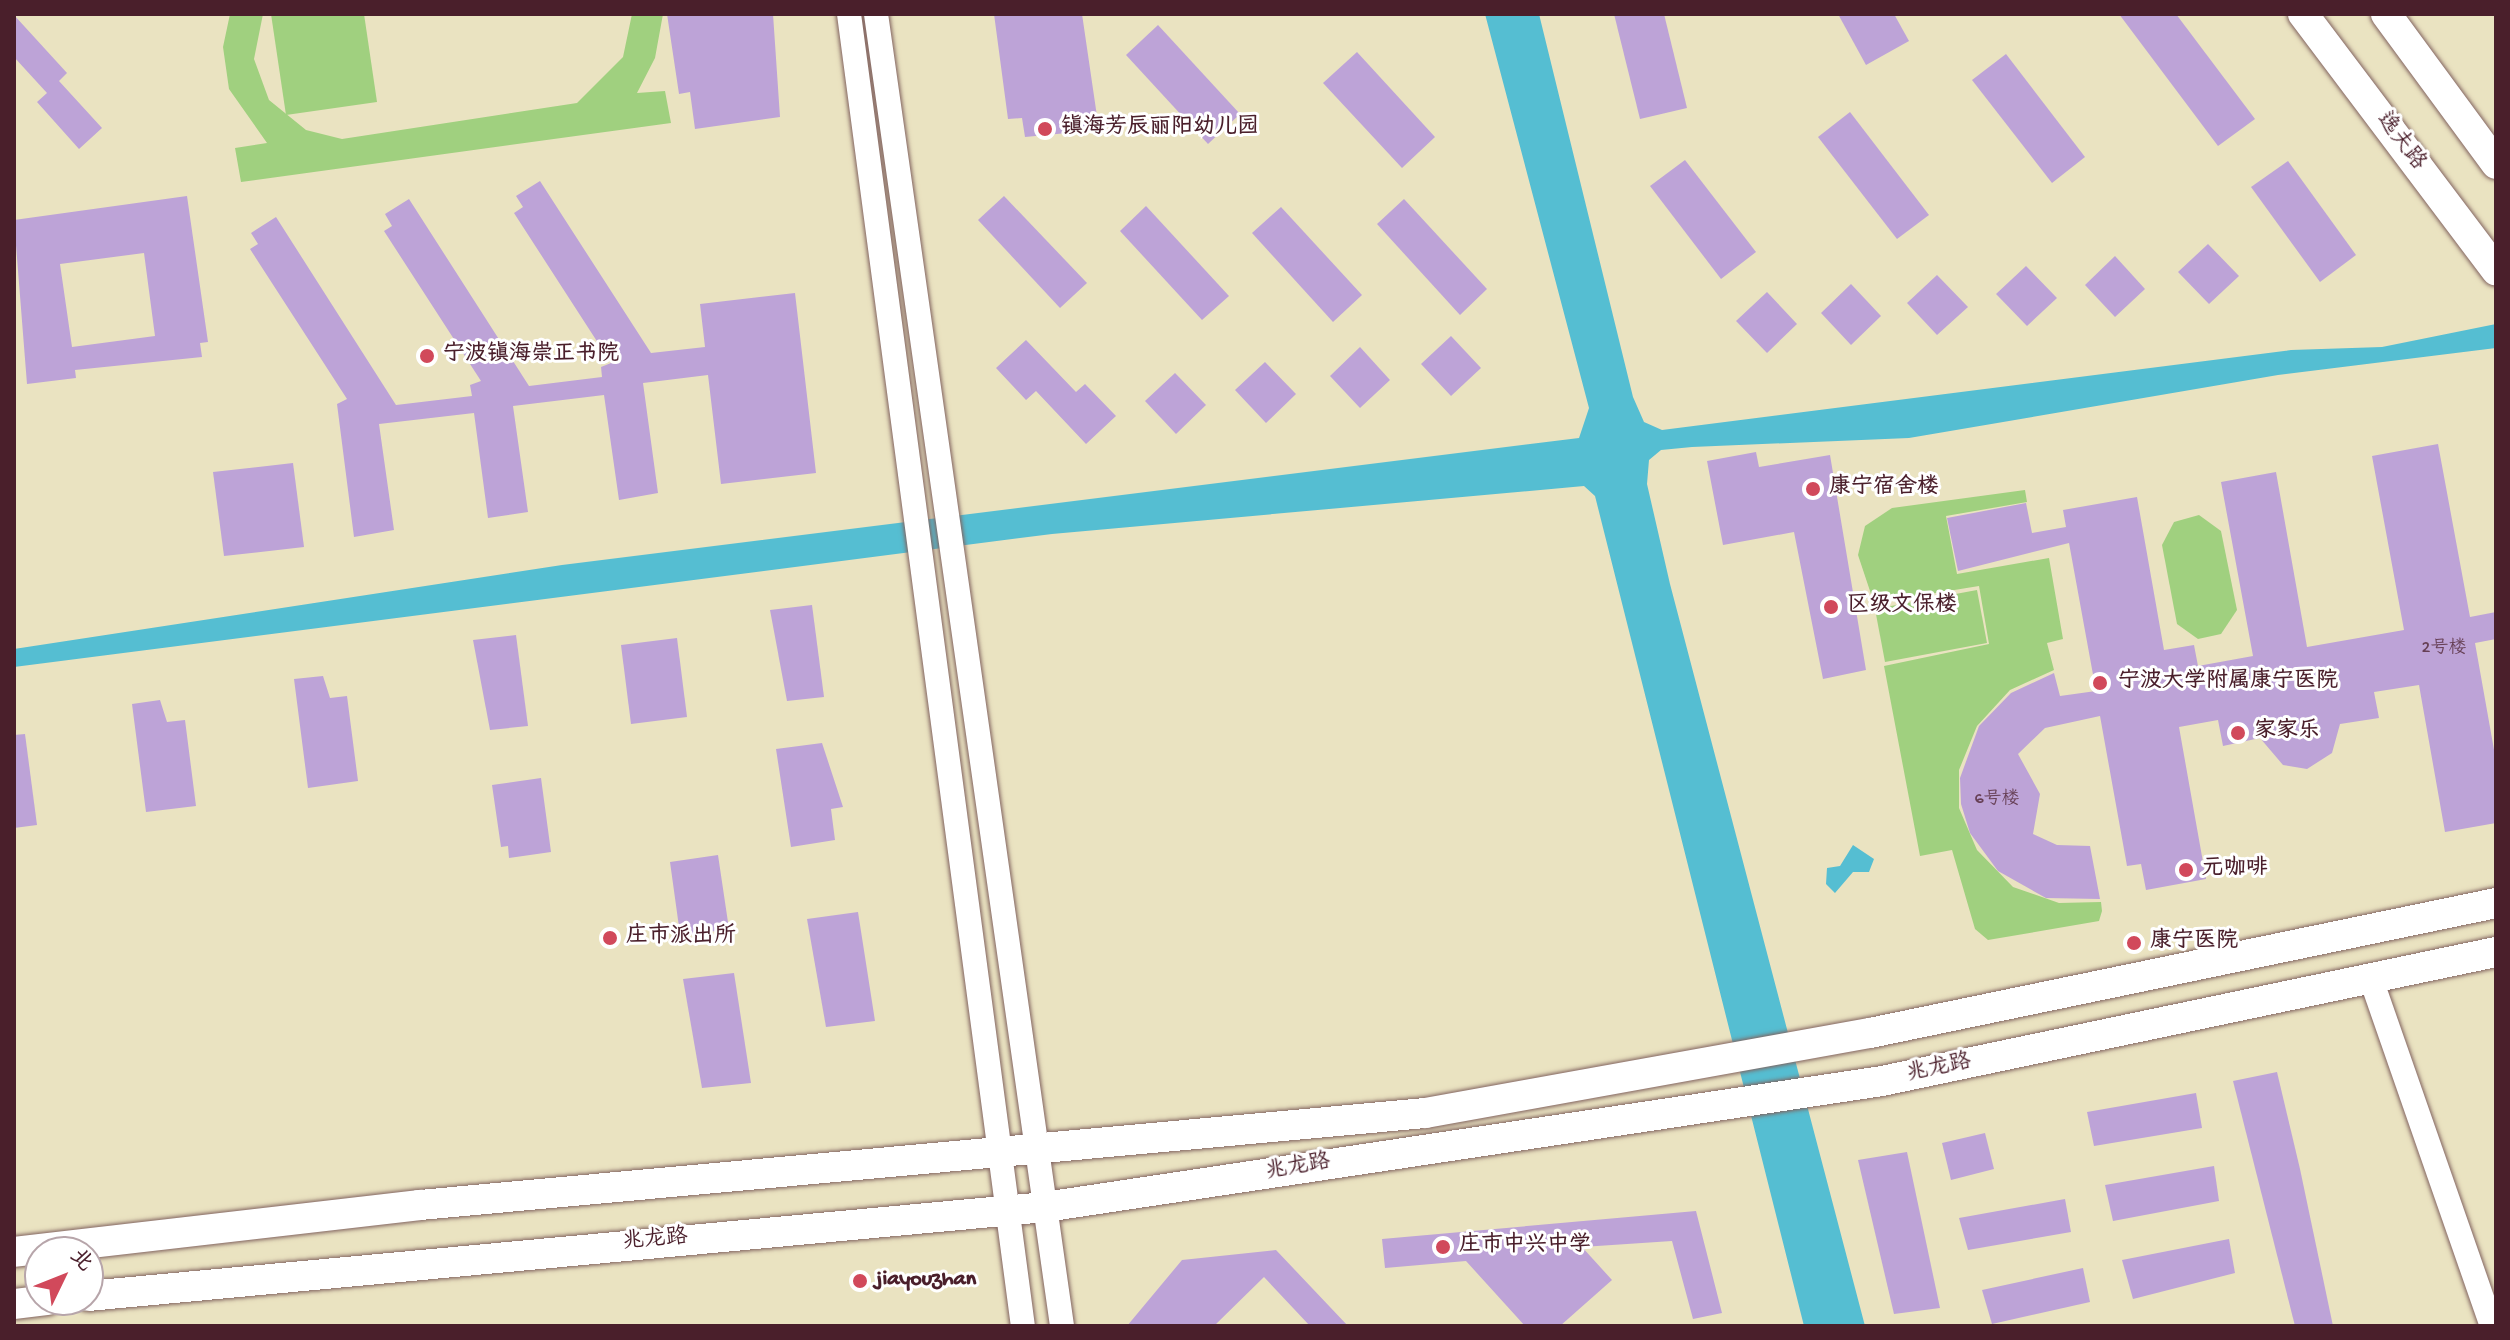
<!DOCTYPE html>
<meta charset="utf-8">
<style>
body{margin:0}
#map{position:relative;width:2510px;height:1340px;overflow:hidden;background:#eae3c1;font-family:"Gochi Hand","LXGW WenKai TC",sans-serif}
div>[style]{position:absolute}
.green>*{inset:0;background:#a0d07f}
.water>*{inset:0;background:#55bed2}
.building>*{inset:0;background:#bda3d7}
.roads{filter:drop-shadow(0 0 2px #826460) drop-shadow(0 0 2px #826460)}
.minor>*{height:24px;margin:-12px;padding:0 12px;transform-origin:12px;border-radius:12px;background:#fff}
.major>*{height:30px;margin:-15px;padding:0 15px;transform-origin:15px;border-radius:15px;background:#fff}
.dots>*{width:22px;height:22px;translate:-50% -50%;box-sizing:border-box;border:4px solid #fff;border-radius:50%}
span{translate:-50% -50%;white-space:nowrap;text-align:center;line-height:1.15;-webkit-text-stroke:6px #fff;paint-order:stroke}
.number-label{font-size:18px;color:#674056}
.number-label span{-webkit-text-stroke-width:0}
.poi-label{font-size:22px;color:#4a1f2b;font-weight:700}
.left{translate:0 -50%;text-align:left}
.street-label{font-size:22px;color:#4a1f2b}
.frame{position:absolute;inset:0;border:16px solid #4a1f2b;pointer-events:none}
.north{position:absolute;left:24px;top:1236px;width:80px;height:80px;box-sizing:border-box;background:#fff;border:2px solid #b7a5aa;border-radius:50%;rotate:47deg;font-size:22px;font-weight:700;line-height:32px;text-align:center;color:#4a1f2b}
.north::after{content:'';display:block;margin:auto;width:28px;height:36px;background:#d1495b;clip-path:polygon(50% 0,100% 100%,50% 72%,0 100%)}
</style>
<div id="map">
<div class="green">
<div style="clip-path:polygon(230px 14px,263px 14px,254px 59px,269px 100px,306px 130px,342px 139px,577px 103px,623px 57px,632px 14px,663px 14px,655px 58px,637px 93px,665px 91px,671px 123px,241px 182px,235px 148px,267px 143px,229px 89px,223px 47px)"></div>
<div style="clip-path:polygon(271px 14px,364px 14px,377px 102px,286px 115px)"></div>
<div style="clip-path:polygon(2025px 490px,2027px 502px,1946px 516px,1957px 574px,2049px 558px,2063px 639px,2047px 643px,2054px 670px,2010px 690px,1977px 726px,1959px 770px,1959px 808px,1977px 850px,2013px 887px,2059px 903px,2101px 902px,2102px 911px,2099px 921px,1988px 940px,1975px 929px,1952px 850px,1920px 856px,1884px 666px,1989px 644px,1979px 586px,1874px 603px,1858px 555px,1865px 526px,1892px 508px)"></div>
<div style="clip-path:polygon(2199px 515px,2221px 531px,2237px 610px,2221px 634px,2198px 639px,2177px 624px,2162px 545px,2174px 522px)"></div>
<div style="clip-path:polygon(1977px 590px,1987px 643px,1885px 662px,1875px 609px)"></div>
</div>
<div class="water">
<div style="clip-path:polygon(1485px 14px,1539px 14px,1633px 397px,1644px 422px,1662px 430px,2291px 350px,2382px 347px,2496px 324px,2496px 348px,2278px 375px,1909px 438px,1692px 447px,1661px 450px,1649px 460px,1647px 484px,1670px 584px,1865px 1326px,1804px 1326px,1595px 496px,1584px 486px,1052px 534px,14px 667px,14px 649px,562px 565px,1579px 438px,1589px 408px)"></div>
<div style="clip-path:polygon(1853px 845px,1874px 859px,1869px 872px,1853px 872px,1835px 893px,1826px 884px,1827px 868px,1840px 866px)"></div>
</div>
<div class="building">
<div style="clip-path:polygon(667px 14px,773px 14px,780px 117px,695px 129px,690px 92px,679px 94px)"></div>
<div style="clip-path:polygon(994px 14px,1082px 14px,1099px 130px,1025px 137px,1022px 118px,1008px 119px)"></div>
<div style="clip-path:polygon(1614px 14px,1664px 14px,1687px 108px,1640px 119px)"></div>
<div style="clip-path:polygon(1838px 14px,1894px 14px,1909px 41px,1866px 65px)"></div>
<div style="clip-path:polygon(2119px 14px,2176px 14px,2255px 119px,2218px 146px)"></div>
<div style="clip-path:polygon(14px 15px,67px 73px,59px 81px,102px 128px,79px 149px,37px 102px,47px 93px,14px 57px)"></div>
<div style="clip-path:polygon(1158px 25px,1240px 114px,1208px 144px,1126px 55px)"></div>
<div style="clip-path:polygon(1357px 52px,1435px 137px,1402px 168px,1323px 83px)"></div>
<div style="clip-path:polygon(2006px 54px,2085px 157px,2052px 183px,1972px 80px)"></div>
<div style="clip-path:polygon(1850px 112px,1929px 215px,1897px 239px,1818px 137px)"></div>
<div style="clip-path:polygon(1685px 160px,1756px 252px,1721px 279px,1650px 186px)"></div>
<div style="clip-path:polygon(2288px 161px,2356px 255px,2320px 282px,2251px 187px)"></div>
<div style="clip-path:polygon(540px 181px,651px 353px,705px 347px,700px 304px,795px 293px,816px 473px,721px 484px,708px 375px,643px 383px,658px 493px,619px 500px,604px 395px,513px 406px,528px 512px,488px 518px,474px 413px,379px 424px,394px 530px,354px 537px,337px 404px,347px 399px,250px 249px,258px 244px,251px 233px,276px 217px,396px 405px,472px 396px,470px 385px,481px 381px,384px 231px,392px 226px,385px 214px,409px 199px,529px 386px,602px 377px,601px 367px,611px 363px,514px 213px,523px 207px,516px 196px)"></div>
<div style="clip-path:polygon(evenodd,187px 196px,208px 342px,200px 343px,202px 357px,75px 370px,76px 378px,27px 384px,14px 220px,187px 196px,144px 253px,155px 336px,72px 347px,60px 264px,144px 253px)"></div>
<div style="clip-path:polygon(1004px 196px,1087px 283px,1060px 308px,978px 220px)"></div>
<div style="clip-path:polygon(1404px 199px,1487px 289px,1460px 315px,1377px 224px)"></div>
<div style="clip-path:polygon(1146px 206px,1229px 296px,1202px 320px,1120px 231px)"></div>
<div style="clip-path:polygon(1281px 207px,1362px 295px,1333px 322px,1252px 233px)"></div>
<div style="clip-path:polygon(2208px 244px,2239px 276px,2209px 304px,2178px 272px)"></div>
<div style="clip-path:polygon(2115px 256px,2145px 289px,2115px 317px,2085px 285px)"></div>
<div style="clip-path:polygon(2026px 266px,2057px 298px,2027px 326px,1996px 294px)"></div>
<div style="clip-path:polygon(1937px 275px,1968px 307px,1937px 335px,1907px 303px)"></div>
<div style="clip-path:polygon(1851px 284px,1881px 316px,1851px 345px,1821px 313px)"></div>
<div style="clip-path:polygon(1767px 292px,1797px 324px,1767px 353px,1736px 321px)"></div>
<div style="clip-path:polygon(1451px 336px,1481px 368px,1451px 396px,1421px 364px)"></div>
<div style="clip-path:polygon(1026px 340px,1076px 392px,1085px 384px,1116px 416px,1086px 444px,1036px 391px,1026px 400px,996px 368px)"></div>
<div style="clip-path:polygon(1360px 347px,1390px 380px,1360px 408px,1330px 376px)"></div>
<div style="clip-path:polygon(1265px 362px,1296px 394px,1266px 423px,1235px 390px)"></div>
<div style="clip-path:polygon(1175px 373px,1206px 405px,1176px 434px,1145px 401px)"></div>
<div style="clip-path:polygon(2438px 444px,2470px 617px,2496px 612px,2496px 639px,2475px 643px,2496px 761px,2496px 823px,2445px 832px,2419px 685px,2374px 692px,2379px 718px,2340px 724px,2332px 753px,2307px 769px,2283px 765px,2260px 738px,2223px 746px,2218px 720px,2179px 727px,2206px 879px,2146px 890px,2141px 864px,2127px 866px,2100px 716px,2045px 728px,2018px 754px,2040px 794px,2033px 834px,2057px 845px,2090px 846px,2100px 899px,2046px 898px,1998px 871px,1970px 833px,1961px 804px,1960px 778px,1979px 726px,2011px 693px,2054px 673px,2060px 696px,2096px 691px,2069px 543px,1958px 571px,1947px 518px,2026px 503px,2032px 533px,2066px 527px,2063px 510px,2137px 497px,2164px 650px,2194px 645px,2198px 666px,2253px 656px,2221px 482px,2276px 472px,2307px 647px,2404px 630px,2372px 456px)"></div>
<div style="clip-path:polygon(1756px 452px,1759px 467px,1830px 455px,1866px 670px,1823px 679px,1794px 532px,1723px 545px,1707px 461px)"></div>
<div style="clip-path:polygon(293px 463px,304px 547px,224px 556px,213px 472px)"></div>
<div style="clip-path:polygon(812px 605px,824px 697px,787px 701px,770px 610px)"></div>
<div style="clip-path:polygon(516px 635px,528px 726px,490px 730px,473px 640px)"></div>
<div style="clip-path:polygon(677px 638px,687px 717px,631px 724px,621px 645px)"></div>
<div style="clip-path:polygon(323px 676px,330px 698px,347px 696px,358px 781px,308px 788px,294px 679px)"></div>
<div style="clip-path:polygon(160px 700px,167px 722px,185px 720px,196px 806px,146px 812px,132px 704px)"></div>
<div style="clip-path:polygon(25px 734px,37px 825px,14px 828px,14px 735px)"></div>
<div style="clip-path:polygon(822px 743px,843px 807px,831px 809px,835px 840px,791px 847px,776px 749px)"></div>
<div style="clip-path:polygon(541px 778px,551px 852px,509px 858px,508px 846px,501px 847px,492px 785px)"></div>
<div style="clip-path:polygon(718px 855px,729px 929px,689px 935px,688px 926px,679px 927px,670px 862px)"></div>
<div style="clip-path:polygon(858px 912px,875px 1021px,826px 1027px,807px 919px)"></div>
<div style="clip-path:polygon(734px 973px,751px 1083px,702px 1088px,683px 979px)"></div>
<div style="clip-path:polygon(2277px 1072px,2300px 1169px,2333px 1326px,2295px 1326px,2233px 1081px)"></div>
<div style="clip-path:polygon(2196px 1093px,2202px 1128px,2094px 1146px,2087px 1112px)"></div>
<div style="clip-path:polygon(1985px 1133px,1994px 1169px,1951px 1180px,1942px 1143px)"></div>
<div style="clip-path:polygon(1907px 1152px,1940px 1308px,1894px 1314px,1858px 1160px)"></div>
<div style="clip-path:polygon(2214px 1166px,2219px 1201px,2113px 1221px,2105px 1185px)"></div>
<div style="clip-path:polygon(2065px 1199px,2071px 1232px,1968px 1250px,1959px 1218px)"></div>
<div style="clip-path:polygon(1696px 1211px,1722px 1313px,1693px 1319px,1672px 1241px,1582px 1247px,1612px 1280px,1560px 1326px,1525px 1326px,1466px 1261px,1385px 1268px,1382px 1239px)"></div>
<div style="clip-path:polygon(2229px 1239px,2235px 1273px,2133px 1299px,2122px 1260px)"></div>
<div style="clip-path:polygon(1276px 1250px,1348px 1326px,1310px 1326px,1264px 1277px,1214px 1326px,1127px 1326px,1182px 1260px)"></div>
<div style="clip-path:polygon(2083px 1268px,2090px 1302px,1992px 1324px,1982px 1290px)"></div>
</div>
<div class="roads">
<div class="minor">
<div style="left:849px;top:14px;width:1323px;rotate:82.45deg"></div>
<div style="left:876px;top:14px;width:1325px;rotate:81.93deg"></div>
<div style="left:2371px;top:979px;width:367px;rotate:70.8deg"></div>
</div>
<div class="major">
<div style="left:2303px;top:14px;width:321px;rotate:53deg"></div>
<div style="left:2386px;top:14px;width:186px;rotate:53.7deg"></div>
<div style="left:14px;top:1252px;width:409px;rotate:-6.6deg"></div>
<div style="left:420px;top:1205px;width:1009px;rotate:-5.23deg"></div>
<div style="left:1425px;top:1113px;width:452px;rotate:-10.2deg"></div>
<div style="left:1870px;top:1033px;width:639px;rotate:-11.73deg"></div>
<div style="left:88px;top:1296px;width:961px;rotate:-5.31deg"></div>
<div style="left:1045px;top:1207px;width:846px;rotate:-8.56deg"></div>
<div style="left:1882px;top:1081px;width:627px;rotate:-11.87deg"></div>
<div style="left:14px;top:1304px;width:34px;rotate:-7deg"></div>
</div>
</div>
<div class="dots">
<div style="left:1045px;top:129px;background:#d1495b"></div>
<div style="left:427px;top:356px;background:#d1495b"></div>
<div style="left:1813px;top:489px;background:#d1495b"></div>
<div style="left:1831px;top:607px;background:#d1495b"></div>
<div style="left:2100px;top:683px;background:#d1495b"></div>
<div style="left:2238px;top:733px;background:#d1495b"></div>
<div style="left:2186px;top:870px;background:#d1495b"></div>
<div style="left:610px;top:938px;background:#d1495b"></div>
<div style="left:2134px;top:943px;background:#d1495b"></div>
<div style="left:1443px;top:1247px;background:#d1495b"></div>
<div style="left:860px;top:1281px;background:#d1495b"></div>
</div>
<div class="number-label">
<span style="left:2444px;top:649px">2号楼</span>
<span style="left:1997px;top:800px">6号楼</span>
</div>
<div class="poi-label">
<span class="left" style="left:1061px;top:129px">镇海芳辰丽阳幼儿园</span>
<span class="left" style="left:443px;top:356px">宁波镇海崇正书院</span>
<span class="left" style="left:1829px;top:489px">康宁宿舍楼</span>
<span class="left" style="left:1847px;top:607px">区级文保楼</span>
<span class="left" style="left:2118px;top:683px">宁波大学附属康宁医院</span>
<span class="left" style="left:2254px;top:733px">家家乐</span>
<span class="left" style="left:2202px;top:870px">元咖啡</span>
<span class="left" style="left:626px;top:938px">庄市派出所</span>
<span class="left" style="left:2150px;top:943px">康宁医院</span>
<span class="left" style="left:1459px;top:1247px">庄市中兴中学</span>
<span class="left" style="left:876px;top:1281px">jiayouzhan</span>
</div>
<div class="street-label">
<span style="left:2400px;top:142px;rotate:53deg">逸夫路</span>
<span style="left:1939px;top:1069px;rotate:-11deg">兆龙路</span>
<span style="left:1298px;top:1168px;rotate:-9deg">兆龙路</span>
<span style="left:655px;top:1241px;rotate:-5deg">兆龙路</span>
</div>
<div class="frame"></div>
<div class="north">北</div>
</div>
